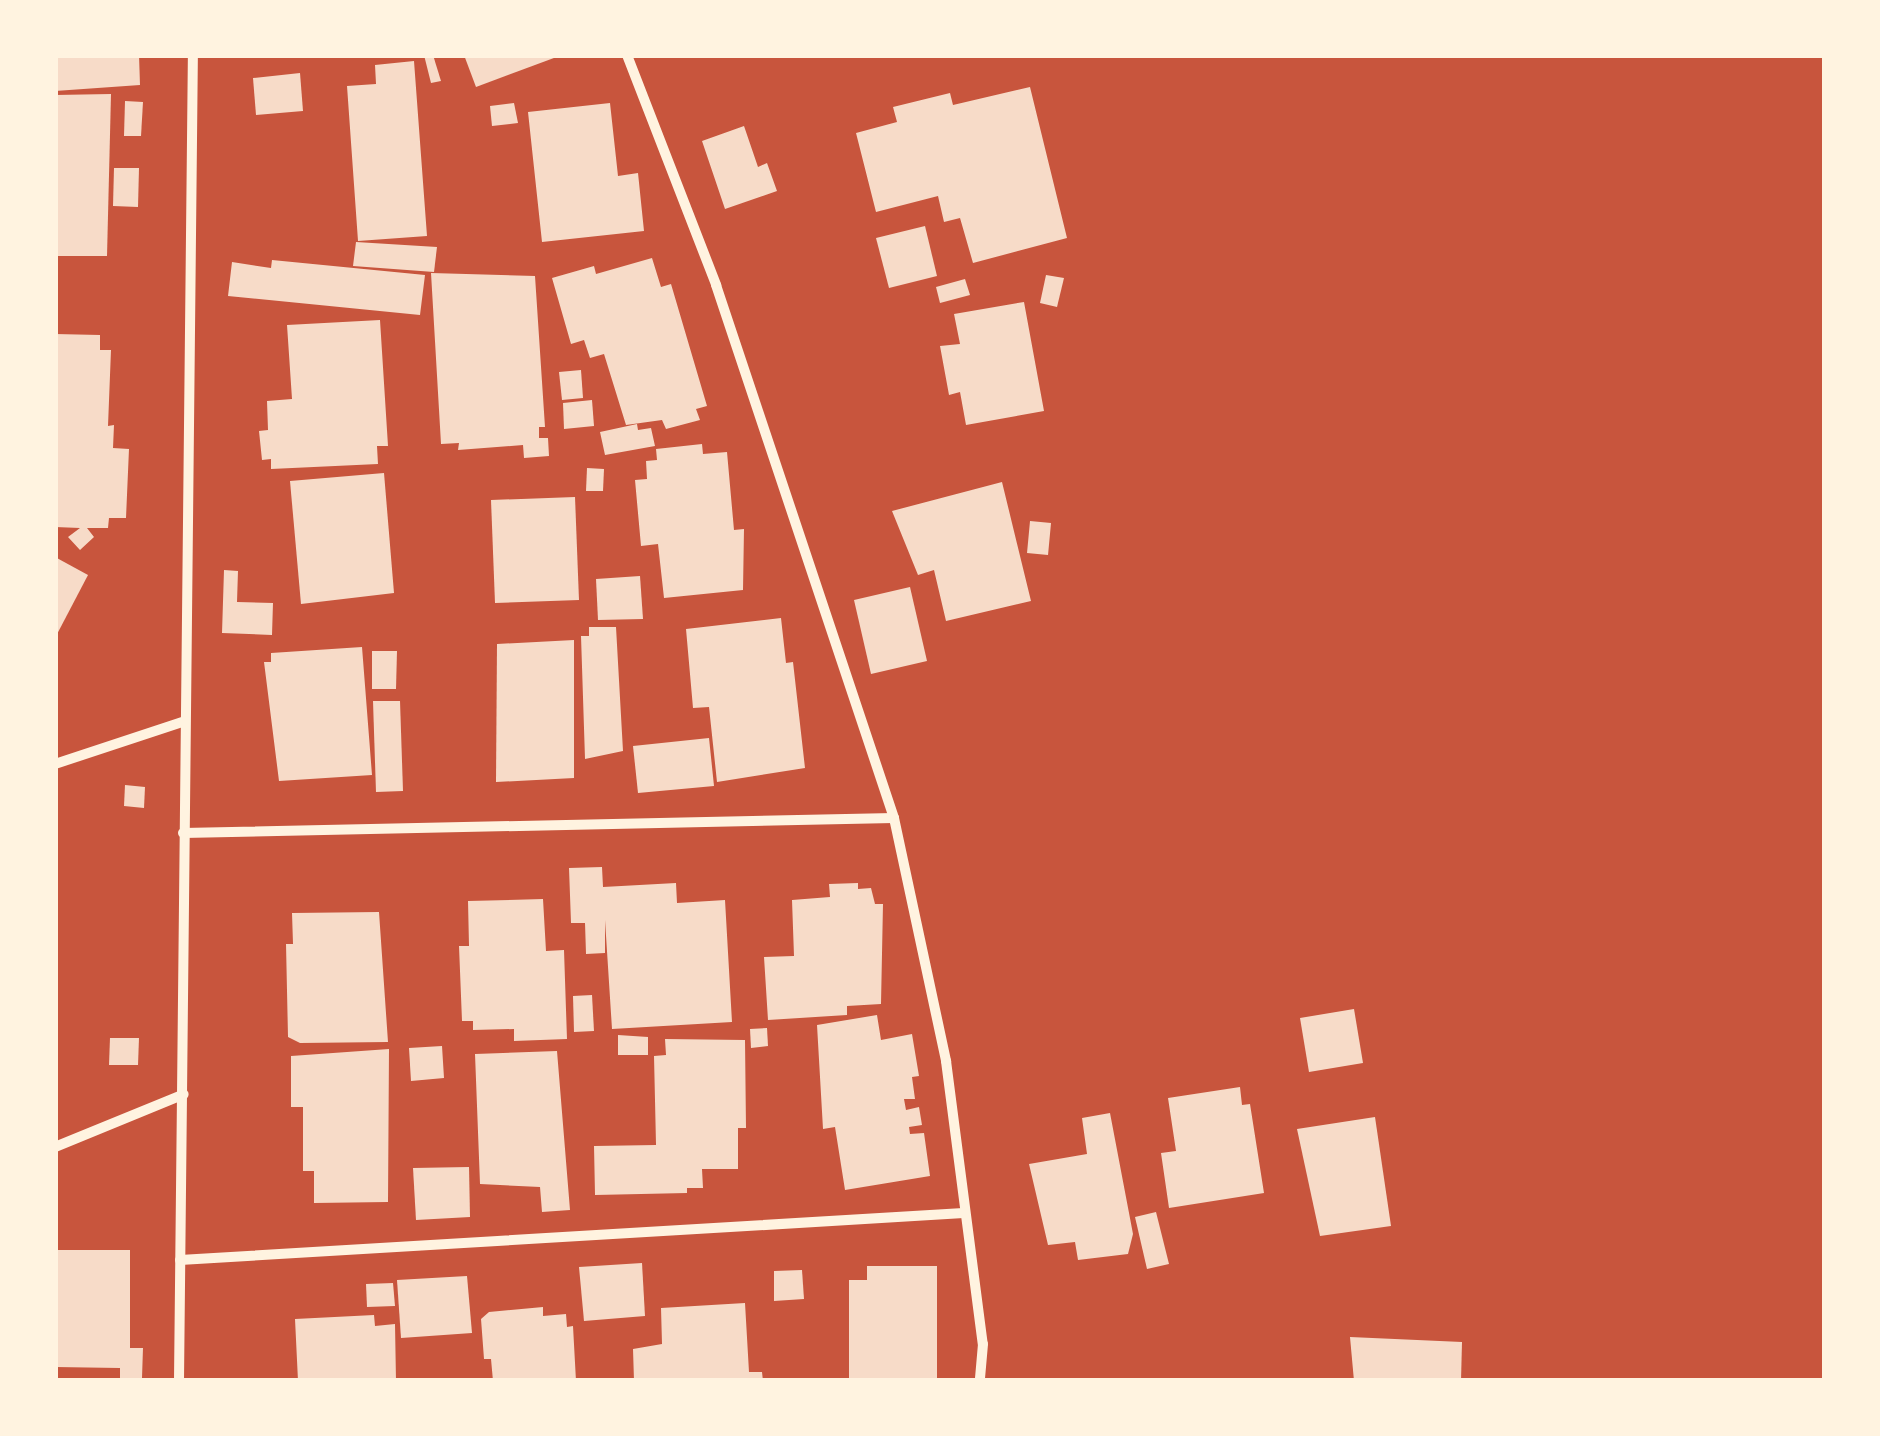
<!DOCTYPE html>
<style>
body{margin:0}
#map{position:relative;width:1880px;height:1436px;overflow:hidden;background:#c8553d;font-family:"Public Sans",sans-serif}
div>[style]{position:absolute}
.building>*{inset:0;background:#f7dbc8}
.minor>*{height:10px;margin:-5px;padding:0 5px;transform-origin:5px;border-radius:5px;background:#fff3e0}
span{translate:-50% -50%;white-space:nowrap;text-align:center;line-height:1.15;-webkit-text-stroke:10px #fff3e0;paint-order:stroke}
.frame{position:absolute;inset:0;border:58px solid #fff3e0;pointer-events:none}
</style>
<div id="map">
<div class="building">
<div style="clip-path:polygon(55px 55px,139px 55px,140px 85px,55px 91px)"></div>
<div style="clip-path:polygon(424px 55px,433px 55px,441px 81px,431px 83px)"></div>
<div style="clip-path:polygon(464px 55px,562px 55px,476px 87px)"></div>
<div style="clip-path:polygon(414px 61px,427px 236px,358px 241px,347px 86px,376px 84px,375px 65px)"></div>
<div style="clip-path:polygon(300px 73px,303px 111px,256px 115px,253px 78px)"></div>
<div style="clip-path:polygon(1030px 87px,1067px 238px,973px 263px,960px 218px,944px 222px,938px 196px,876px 212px,856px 133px,897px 122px,893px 107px,950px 93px,953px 105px)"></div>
<div style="clip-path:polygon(111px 94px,107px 256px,55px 256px,55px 95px)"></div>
<div style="clip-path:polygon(125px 101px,143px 102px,141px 136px,124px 136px)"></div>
<div style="clip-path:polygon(514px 103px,518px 123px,492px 126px,490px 106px)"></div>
<div style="clip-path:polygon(610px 103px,618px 176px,638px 173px,644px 231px,542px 242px,528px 112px)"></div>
<div style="clip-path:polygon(744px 126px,758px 167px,767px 163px,777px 191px,725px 209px,702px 141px)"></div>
<div style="clip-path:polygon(114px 168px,139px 168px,138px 207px,113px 206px)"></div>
<div style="clip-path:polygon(925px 226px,937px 276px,889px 288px,876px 238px)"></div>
<div style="clip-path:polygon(356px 242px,437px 247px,434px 272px,353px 266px)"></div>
<div style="clip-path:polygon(652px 258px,661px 287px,671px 284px,707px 406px,696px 409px,700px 420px,666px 429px,662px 420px,626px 425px,604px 354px,590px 358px,584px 340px,571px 344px,552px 278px,594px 266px,596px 274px)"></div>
<div style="clip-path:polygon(272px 260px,425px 275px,420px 315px,228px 296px,232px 262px,271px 268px)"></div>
<div style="clip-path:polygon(431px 273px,535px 276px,545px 427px,539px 427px,539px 438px,548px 438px,549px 456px,524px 458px,523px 445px,458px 450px,459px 443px,441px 444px)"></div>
<div style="clip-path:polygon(1046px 275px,1064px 278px,1057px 307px,1040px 303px)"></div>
<div style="clip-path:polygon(965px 279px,970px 295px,940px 303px,936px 287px)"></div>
<div style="clip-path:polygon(1024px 302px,1044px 411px,966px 425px,960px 392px,949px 395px,940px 346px,960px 344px,954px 314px)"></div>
<div style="clip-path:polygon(380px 320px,388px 446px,377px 446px,378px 464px,271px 469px,271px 459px,262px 460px,259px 431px,268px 430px,267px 401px,292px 399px,287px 325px)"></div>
<div style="clip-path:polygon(55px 334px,100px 335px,100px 350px,111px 350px,108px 426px,114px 425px,113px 448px,129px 449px,126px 518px,109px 518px,108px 528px,87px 528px,94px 537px,80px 550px,68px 537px,80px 528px,55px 527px)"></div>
<div style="clip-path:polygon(581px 370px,583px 398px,562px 400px,559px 372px)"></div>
<div style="clip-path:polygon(592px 400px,594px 426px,564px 429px,563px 403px)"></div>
<div style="clip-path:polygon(637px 424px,638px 430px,651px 428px,655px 446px,605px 455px,600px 432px)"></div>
<div style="clip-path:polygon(702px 444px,703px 454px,727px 452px,734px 530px,744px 529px,743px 590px,664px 598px,658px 544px,641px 546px,635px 480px,647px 479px,646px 461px,657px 460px,656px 449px)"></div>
<div style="clip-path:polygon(587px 468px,604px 469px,603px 491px,586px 491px)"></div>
<div style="clip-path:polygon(384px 473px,394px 593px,301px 604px,290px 481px)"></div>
<div style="clip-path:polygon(1002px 482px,1031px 601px,946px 621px,934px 570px,918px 575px,892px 511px)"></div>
<div style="clip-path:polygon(575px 497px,579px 600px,495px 603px,491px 500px)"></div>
<div style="clip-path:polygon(1030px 521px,1051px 523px,1048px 555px,1027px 553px)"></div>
<div style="clip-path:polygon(55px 557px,88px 575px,55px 638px)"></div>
<div style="clip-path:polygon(224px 570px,238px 571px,237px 602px,273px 603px,272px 635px,222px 633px)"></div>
<div style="clip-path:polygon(640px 576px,643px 619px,598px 620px,596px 579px)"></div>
<div style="clip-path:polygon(910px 587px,927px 661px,871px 674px,854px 600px)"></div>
<div style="clip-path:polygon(781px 618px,786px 663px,793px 662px,805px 768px,717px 782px,709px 707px,693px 708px,686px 629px)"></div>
<div style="clip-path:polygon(589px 627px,616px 627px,623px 751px,585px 759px,581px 636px,589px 636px)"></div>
<div style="clip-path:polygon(574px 640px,574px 778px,496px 782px,497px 644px)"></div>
<div style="clip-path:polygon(362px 647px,372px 775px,279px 781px,264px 662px,271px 662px,271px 653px)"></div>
<div style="clip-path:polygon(372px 651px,397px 651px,396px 689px,372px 689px)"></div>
<div style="clip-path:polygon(373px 701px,400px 701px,403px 791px,376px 792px)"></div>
<div style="clip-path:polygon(709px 738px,714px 786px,638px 793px,633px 746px)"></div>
<div style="clip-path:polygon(125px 785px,145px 787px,144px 808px,124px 806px)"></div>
<div style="clip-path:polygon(602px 867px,603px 887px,676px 883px,677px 903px,725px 900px,732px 1022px,612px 1029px,605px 920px,605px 953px,586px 954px,585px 923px,571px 923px,569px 868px)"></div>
<div style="clip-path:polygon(858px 883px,858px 889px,871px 888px,875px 904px,883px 904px,881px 1004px,847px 1006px,847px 1015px,768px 1020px,764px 957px,794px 956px,792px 900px,830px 897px,829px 884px)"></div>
<div style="clip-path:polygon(543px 899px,546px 951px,564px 950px,567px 1039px,514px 1041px,514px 1029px,473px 1030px,473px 1021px,462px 1021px,459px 946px,469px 946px,468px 901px)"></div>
<div style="clip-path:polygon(379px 912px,388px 1042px,300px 1043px,288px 1037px,286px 944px,293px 944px,292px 913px)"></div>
<div style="clip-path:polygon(592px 995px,594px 1031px,574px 1032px,573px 996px)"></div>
<div style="clip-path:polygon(1354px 1009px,1363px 1063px,1309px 1072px,1300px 1018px)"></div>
<div style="clip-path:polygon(877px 1015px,881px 1040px,912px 1034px,919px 1076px,912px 1077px,915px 1099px,904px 1099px,906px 1110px,919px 1107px,922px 1125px,909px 1127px,910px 1134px,924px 1133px,930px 1176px,845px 1190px,835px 1127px,823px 1129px,817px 1025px)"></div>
<div style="clip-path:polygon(767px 1028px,768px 1046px,751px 1048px,750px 1029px)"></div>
<div style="clip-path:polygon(618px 1035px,648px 1037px,648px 1055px,618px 1055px)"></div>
<div style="clip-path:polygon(110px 1038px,139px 1038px,138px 1065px,109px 1065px)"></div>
<div style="clip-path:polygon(665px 1039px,745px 1040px,746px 1128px,738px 1128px,738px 1169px,702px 1169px,703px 1188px,687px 1188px,687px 1193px,595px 1195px,594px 1146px,656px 1145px,654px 1056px,666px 1055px)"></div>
<div style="clip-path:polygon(442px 1046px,444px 1078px,411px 1081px,409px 1048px)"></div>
<div style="clip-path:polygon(389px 1049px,388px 1202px,314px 1203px,314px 1171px,303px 1171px,303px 1107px,291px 1107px,291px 1056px)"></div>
<div style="clip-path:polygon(557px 1051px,570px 1210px,542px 1212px,540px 1187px,480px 1184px,475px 1054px)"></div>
<div style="clip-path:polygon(1240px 1087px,1242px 1105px,1250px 1104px,1264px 1193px,1169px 1208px,1161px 1153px,1176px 1151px,1168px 1098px)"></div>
<div style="clip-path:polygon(1110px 1113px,1133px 1234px,1128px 1254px,1078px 1260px,1075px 1242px,1048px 1245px,1029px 1164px,1087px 1154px,1082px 1118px)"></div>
<div style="clip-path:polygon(1375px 1117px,1391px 1226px,1320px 1236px,1297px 1129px)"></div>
<div style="clip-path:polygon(469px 1167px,470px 1217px,416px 1220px,413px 1168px)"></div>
<div style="clip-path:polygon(1156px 1212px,1169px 1264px,1147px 1269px,1135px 1217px)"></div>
<div style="clip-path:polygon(56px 1250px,130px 1250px,130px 1348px,143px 1348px,142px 1378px,120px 1378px,120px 1368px,55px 1367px)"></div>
<div style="clip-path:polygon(642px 1263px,645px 1316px,584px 1321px,579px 1267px)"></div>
<div style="clip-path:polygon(867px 1266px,937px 1266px,937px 1381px,849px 1381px,849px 1280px,867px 1280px)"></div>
<div style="clip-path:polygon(802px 1270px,804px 1299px,774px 1301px,774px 1271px)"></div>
<div style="clip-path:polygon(467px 1276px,472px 1333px,401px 1338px,397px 1280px)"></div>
<div style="clip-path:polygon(393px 1283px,395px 1306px,367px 1307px,366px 1284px)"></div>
<div style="clip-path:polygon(745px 1303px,749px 1372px,762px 1372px,763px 1381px,634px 1381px,633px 1349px,662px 1344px,661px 1308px)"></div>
<div style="clip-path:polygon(543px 1307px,543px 1316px,566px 1314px,567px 1327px,573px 1326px,576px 1381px,493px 1381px,491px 1359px,484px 1359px,481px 1319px,489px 1312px)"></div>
<div style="clip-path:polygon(374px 1315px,375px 1326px,395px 1324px,396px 1381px,298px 1381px,295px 1319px)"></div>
<div style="clip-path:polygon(1350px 1337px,1462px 1342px,1461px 1381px,1354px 1381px)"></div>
</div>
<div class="minor">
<div style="left:627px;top:55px;width:247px;rotate:68.8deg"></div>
<div style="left:716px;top:285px;width:562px;rotate:71.53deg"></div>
<div style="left:894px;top:818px;width:249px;rotate:77.9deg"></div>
<div style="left:946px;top:1061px;width:285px;rotate:82.6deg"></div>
<div style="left:983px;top:1344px;width:37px;rotate:95deg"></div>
<div style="left:55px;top:764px;width:134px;rotate:-18.3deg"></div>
<div style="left:183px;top:833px;width:711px;rotate:-1.21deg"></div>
<div style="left:55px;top:1147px;width:139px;rotate:-22.3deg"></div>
<div style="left:180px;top:1260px;width:785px;rotate:-3.43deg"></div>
<div style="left:179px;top:1381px;width:1326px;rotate:-89.4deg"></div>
</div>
<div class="frame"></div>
</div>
